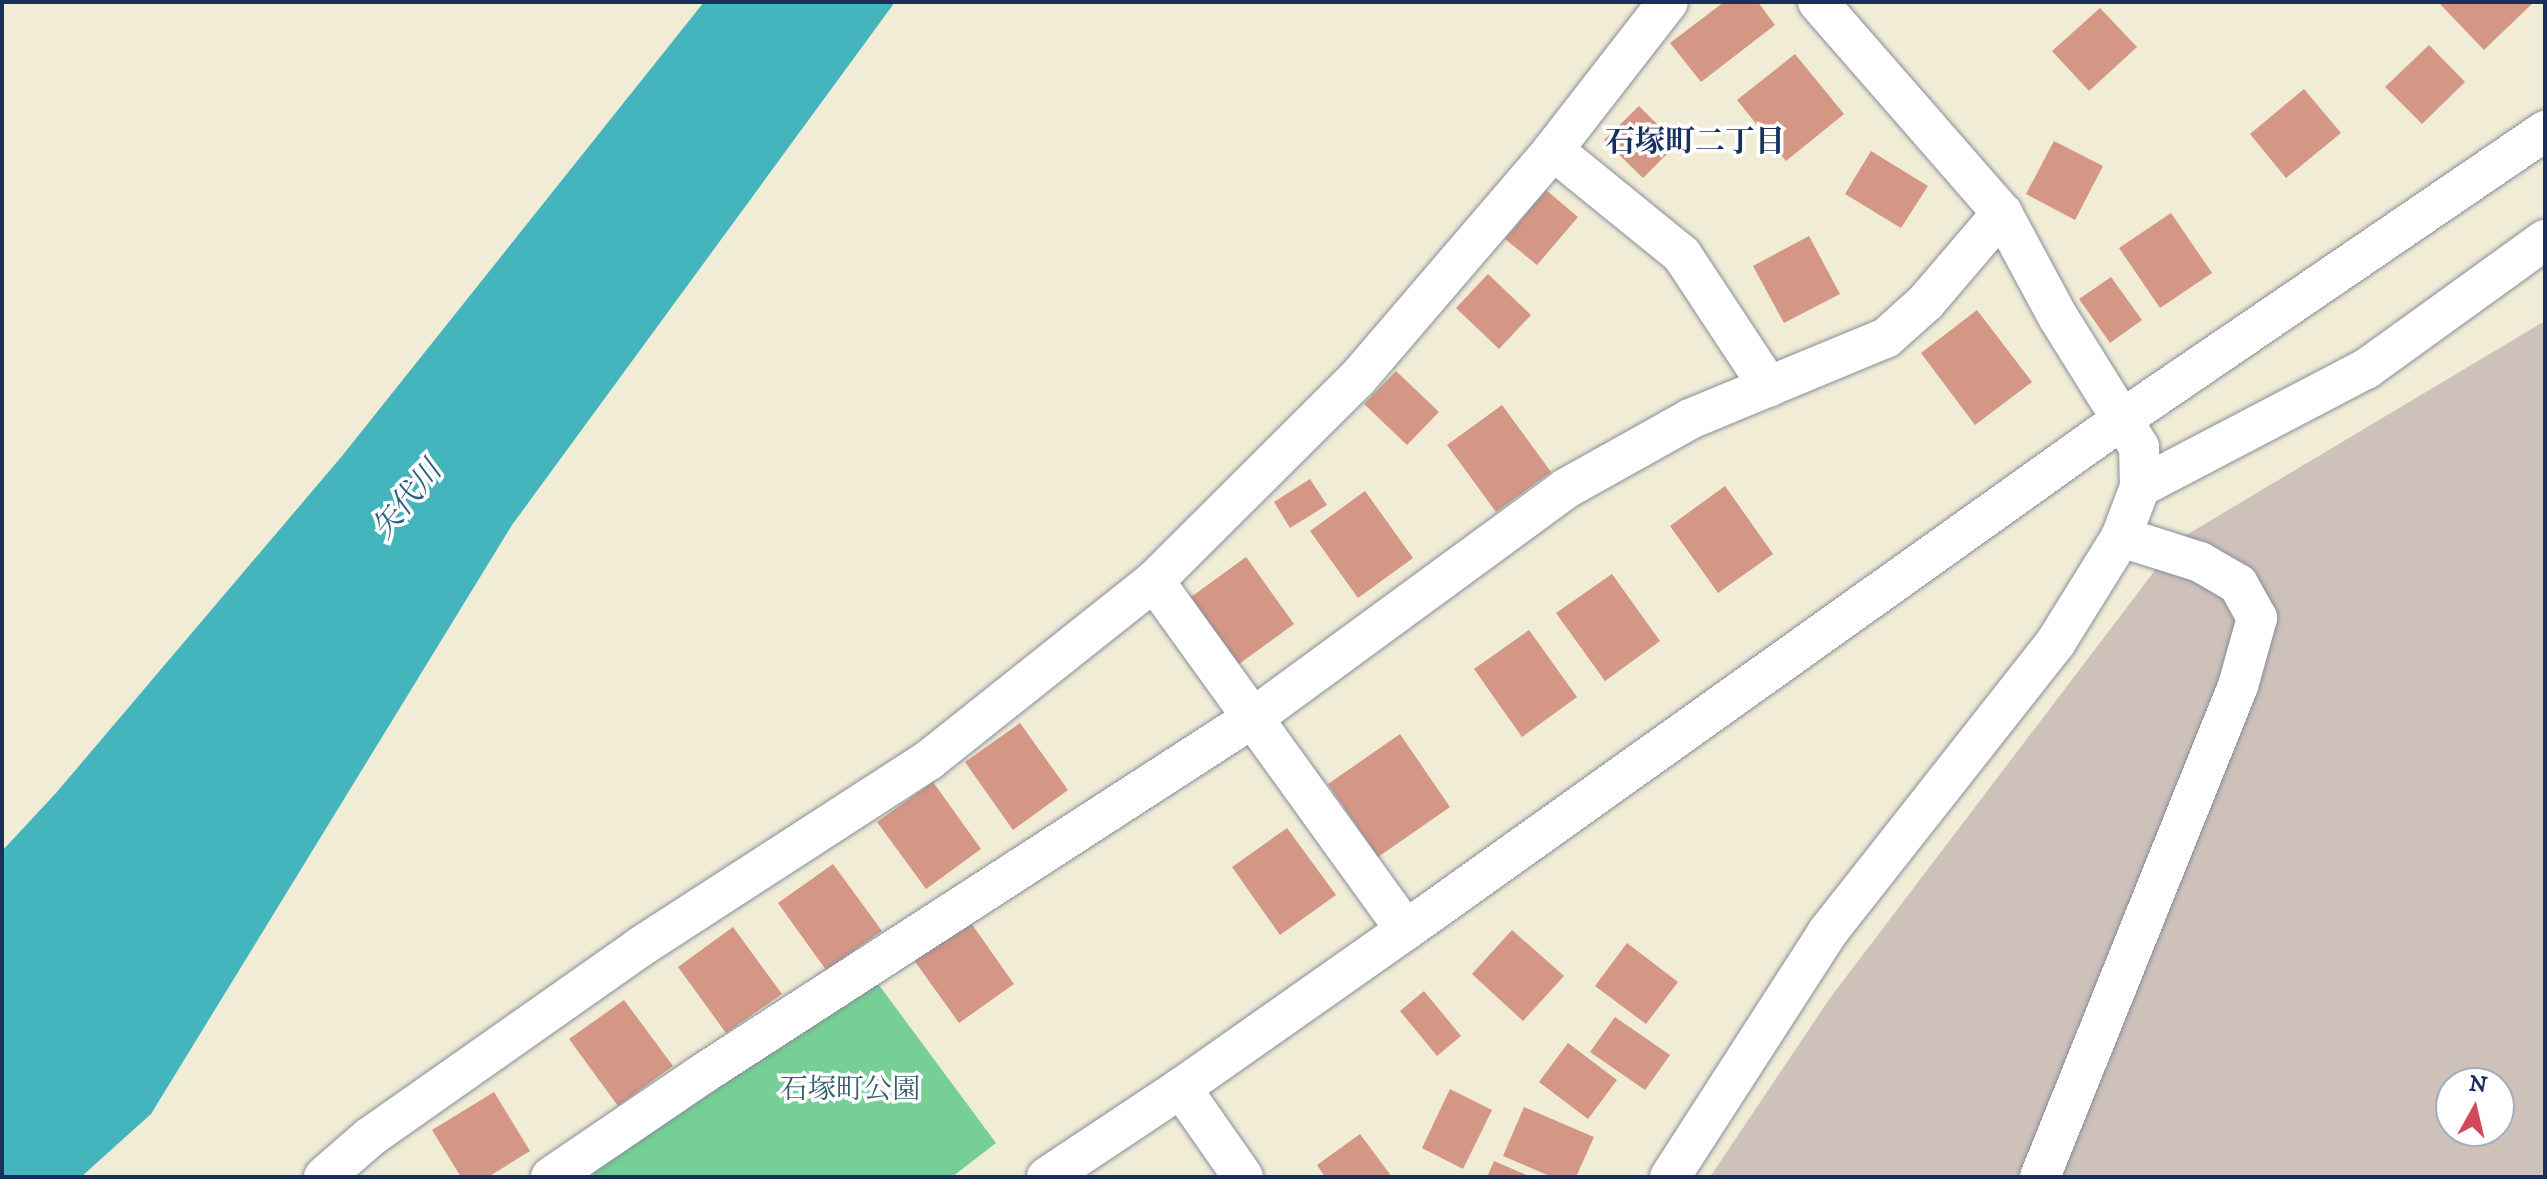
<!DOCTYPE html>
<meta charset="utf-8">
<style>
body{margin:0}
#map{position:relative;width:2547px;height:1179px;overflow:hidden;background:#f0ecd6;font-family:"IM FELL DW Pica","Noto Serif JP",serif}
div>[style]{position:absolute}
.industrial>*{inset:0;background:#cec1ba}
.green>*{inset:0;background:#76cf95}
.water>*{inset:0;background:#45b5bd}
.building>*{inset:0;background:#d49785}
.roads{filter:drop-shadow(0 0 2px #868e9a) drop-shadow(0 0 2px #868e9a)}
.minor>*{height:40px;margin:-20px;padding:0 20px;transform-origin:20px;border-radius:20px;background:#fff}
span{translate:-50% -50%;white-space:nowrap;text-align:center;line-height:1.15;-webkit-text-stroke:7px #fff;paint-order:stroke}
.park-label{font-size:28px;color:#365f6e}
.neighbourhood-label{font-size:30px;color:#1b2f5e;font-weight:700}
.water-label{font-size:30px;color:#2a5e7f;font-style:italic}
.frame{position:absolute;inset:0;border:4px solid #1b2f5e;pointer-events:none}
.north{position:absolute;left:2435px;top:1067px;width:80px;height:80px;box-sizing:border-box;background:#fff;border:2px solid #a4acbf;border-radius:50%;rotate:8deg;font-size:22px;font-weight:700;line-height:32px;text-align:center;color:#1b2f5e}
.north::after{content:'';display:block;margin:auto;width:28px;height:36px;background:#d1495b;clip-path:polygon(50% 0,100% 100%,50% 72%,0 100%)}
</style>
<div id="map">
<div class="industrial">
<div style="clip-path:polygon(evenodd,2545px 321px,2545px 1177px,1710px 1177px,1830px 998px,2178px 540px,2545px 321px,2451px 1083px,2499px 1083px,2499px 1131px,2451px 1131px,2451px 1083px)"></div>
</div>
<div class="green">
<div style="clip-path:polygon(870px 973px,996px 1143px,952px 1177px,595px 1177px,588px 1166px)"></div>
</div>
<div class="water">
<div style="clip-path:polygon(704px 2px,895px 2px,512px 525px,151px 1114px,81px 1177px,2px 1177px,2px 851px,56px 793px,342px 456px)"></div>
</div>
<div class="building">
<div style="clip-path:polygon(1724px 2px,1758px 2px,1775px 25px,1701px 82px,1670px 43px)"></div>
<div style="clip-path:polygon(2438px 2px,2534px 2px,2484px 50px)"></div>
<div style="clip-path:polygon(2100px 8px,2137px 47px,2089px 91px,2052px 51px)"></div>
<div style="clip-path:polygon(2429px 45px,2465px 82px,2422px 124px,2385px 87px)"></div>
<div style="clip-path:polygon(1795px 54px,1844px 114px,1786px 161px,1737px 100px)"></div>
<div style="clip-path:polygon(2304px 89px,2341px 133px,2286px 178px,2250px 134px)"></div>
<div style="clip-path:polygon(1639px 106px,1677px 144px,1643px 178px,1604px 140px)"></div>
<div style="clip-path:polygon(2054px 141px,2103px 166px,2075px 220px,2026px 194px)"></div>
<div style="clip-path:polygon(1871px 151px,1928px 186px,1901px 228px,1845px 194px)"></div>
<div style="clip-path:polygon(1546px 190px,1578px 217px,1537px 265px,1505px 239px)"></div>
<div style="clip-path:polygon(2171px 213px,2212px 273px,2160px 308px,2119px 248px)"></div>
<div style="clip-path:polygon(1809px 236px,1840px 294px,1784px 323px,1753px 266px)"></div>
<div style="clip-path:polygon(1488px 274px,1531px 315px,1499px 349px,1456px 308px)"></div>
<div style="clip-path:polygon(2111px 277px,2142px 320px,2110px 343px,2079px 299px)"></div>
<div style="clip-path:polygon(1977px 310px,2032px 382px,1975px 425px,1921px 353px)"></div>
<div style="clip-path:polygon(1396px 371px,1439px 412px,1407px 445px,1364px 404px)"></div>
<div style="clip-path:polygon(1502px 405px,1551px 472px,1496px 512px,1447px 445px)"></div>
<div style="clip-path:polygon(1310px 479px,1327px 505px,1290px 528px,1274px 502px)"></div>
<div style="clip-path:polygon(1725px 486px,1773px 554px,1718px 593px,1670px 526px)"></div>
<div style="clip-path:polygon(1365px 491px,1413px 558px,1358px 598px,1310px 531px)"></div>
<div style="clip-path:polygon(1246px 557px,1294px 624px,1239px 664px,1191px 597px)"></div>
<div style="clip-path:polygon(1612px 574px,1660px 641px,1605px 681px,1556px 613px)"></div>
<div style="clip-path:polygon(1529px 630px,1577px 697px,1522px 737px,1474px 669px)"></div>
<div style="clip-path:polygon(1020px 723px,1068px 790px,1013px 830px,965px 762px)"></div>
<div style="clip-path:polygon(1400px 734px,1450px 807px,1378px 857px,1328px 784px)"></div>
<div style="clip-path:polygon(933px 782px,981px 849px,926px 889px,877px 822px)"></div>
<div style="clip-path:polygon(1287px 828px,1336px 895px,1280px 935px,1232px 867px)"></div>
<div style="clip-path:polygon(833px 864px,882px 931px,826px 970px,778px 903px)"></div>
<div style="clip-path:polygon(966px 916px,1014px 984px,959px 1023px,911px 956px)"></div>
<div style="clip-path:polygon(733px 927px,782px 994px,726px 1033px,678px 967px)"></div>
<div style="clip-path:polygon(1512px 930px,1564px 976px,1523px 1021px,1472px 974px)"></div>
<div style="clip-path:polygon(1627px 943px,1678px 982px,1646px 1024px,1595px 986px)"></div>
<div style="clip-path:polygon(1424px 991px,1461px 1036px,1437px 1056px,1400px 1011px)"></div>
<div style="clip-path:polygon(624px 1000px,673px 1066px,618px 1106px,569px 1039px)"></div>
<div style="clip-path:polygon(1615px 1017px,1670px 1055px,1645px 1090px,1590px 1052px)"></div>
<div style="clip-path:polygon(1568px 1043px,1617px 1080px,1588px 1119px,1539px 1082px)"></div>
<div style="clip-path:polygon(1450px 1089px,1492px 1110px,1463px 1169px,1422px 1148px)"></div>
<div style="clip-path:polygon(494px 1092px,530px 1151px,488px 1177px,461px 1177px,432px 1130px)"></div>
<div style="clip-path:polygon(1524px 1107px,1594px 1137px,1576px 1177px,1552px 1177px,1503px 1156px)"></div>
<div style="clip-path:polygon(1360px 1134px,1392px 1177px,1325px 1177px,1317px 1165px)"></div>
<div style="clip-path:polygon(1494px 1161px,1531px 1177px,1487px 1177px)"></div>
</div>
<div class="roads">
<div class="minor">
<div style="left:1553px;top:150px;width:166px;rotate:39.1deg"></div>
<div style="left:1682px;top:255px;width:158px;rotate:56.6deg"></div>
<div style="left:2140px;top:487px;width:255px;rotate:-27.6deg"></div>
<div style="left:2366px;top:369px;width:221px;rotate:-35.8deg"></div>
<div style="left:1154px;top:581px;width:430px;rotate:54.2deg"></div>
<div style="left:1181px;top:1088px;width:108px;rotate:55.1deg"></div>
<div style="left:324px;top:1177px;width:61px;rotate:-41deg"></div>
<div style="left:370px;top:1137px;width:330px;rotate:-35.1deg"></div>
<div style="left:640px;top:947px;width:344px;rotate:-32.9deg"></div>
<div style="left:929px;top:760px;width:288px;rotate:-38.5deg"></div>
<div style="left:1154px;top:581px;width:286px;rotate:-44.9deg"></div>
<div style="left:1357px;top:379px;width:301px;rotate:-49.4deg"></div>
<div style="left:1553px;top:150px;width:187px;rotate:-52.2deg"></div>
<div style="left:551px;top:1177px;width:185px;rotate:-34.2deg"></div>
<div style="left:704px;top:1073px;width:655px;rotate:-32.91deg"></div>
<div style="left:1254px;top:717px;width:386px;rotate:-36.2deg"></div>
<div style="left:1565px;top:489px;width:143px;rotate:-29.2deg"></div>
<div style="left:1690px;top:419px;width:212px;rotate:-22.5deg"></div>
<div style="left:1886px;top:338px;width:54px;rotate:-42deg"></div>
<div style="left:1926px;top:302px;width:117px;rotate:-49.5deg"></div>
<div style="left:1047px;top:1177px;width:161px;rotate:-33.6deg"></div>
<div style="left:1181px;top:1088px;width:275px;rotate:-35.1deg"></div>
<div style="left:1406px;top:930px;width:882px;rotate:-35.49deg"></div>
<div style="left:2124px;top:418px;width:510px;rotate:-34.28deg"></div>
<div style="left:1670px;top:1177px;width:290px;rotate:-57.2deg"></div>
<div style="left:1827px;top:933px;width:370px;rotate:-51.8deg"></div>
<div style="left:2056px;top:642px;width:123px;rotate:-58.2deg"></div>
<div style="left:2121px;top:537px;width:53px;rotate:-69.2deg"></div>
<div style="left:2140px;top:487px;width:40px;rotate:-91.4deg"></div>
<div style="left:2139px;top:447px;width:153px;rotate:-121.9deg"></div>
<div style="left:2058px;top:317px;width:118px;rotate:-118.3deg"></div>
<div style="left:2002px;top:213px;width:280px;rotate:-131.1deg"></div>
<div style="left:2040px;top:1177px;width:529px;rotate:-68.04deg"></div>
<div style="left:2238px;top:686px;width:71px;rotate:-74.4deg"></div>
<div style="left:2257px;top:618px;width:39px;rotate:-119deg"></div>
<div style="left:2238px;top:584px;width:44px;rotate:-149.9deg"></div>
<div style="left:2200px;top:562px;width:83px;rotate:-162.4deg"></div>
</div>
</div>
<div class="park-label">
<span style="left:850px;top:1090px">石塚町公園</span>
</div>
<div class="neighbourhood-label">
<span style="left:1695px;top:143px">石塚町二丁目</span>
</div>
<div class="water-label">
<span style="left:408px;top:501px;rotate:-51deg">矢代川</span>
</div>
<div class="frame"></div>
<div class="north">N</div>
</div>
